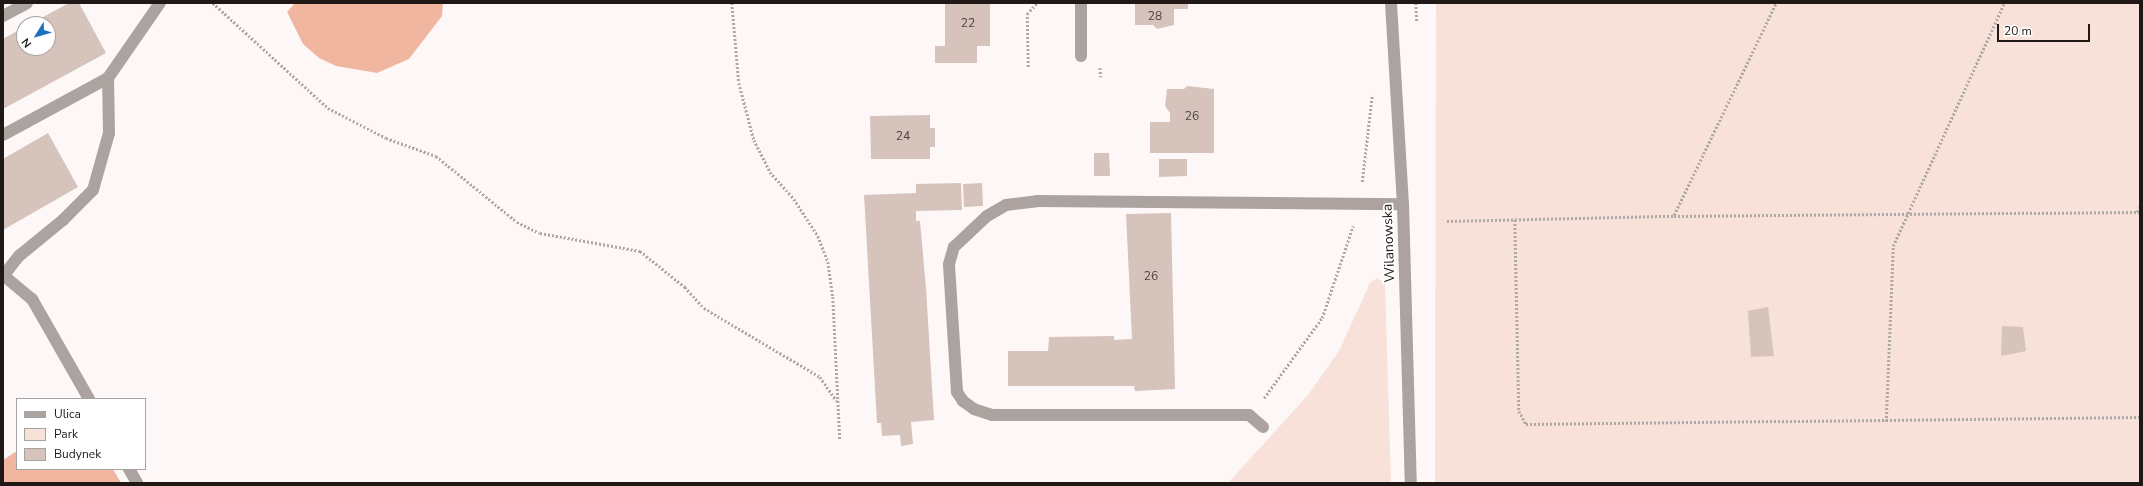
<!DOCTYPE html>
<style>
body{margin:0}
#map{position:relative;width:2143px;height:486px;overflow:hidden;background:#fdf8f7;font-family:"Nunito Sans",sans-serif}
div>[style]{position:absolute}
.green>*{inset:0;background:#f7e1d8}
.forest>*{inset:0;background:#f1b6a0}
.building>*{inset:0;background:#d6c3bc}
.path>*{height:2.5px;margin-top:-1.25px;transform-origin:0;background:repeating-linear-gradient(90deg,#ada7a5 0 2px,transparent 0 4px)}
.minor>*{height:12px;margin:-6px;padding:0 6px;transform-origin:6px;border-radius:6px;background:#aca3a0}
span{translate:-50% -50%;white-space:nowrap;text-align:center;line-height:1.15;-webkit-text-stroke:3.5px #fff;paint-order:stroke}
.number-label{font-size:12px;color:#4d433f}
.number-label span{-webkit-text-stroke-width:0}
.street-label{font-size:14px;color:#1f1815}
.frame{position:absolute;inset:0;border:4px solid #1f1815;pointer-events:none}
.legend{position:absolute;left:16px;top:398px;width:130px;height:72px;box-sizing:border-box;background:#fff;border:1px solid #a5a3a1;margin:0;padding:5px 7px;list-style:none;font-size:12px;color:#1f1815}
.legend li{display:flex;align-items:center;gap:8px;height:20px}
.legend b{width:20px;border:1px solid #a5a3a1}
.north{position:absolute;left:16px;top:16px;width:40px;height:40px;box-sizing:border-box;background:#fff;border:1px solid #a5a3a1;border-radius:50%;rotate:233deg;font-size:11px;font-weight:700;line-height:16px;text-align:center;color:#1f1815}
.north::after{content:'';display:block;margin:auto;width:14px;height:18px;background:#1971bf;clip-path:polygon(50% 0,100% 100%,50% 72%,0 100%)}
.scale{position:absolute;left:1997px;top:24px;width:93px;height:18px;box-sizing:border-box;border:2px solid #1f1815;border-top:0;padding-left:5px;font-size:12px;line-height:14px;white-space:nowrap;color:#1f1815;-webkit-text-stroke:3px #fff;paint-order:stroke}
</style>
<div id="map">
<div class="green">
<div style="clip-path:polygon(1436px 3px,2140px 3px,2140px 483px,1435px 483px)"></div>
<div style="clip-path:polygon(1377px 278px,1385px 284px,1391px 483px,1228px 483px,1308px 395px,1339px 351px,1370px 283px)"></div>
</div>
<div class="forest">
<div style="clip-path:polygon(295px 3px,443px 3px,442px 16px,409px 59px,377px 73px,336px 66px,319px 58px,303px 44px,287px 12px)"></div>
<div style="clip-path:polygon(17px 451px,17px 469px,113px 469px,121px 483px,3px 483px,3px 460px)"></div>
</div>
<div class="building">
<div style="clip-path:polygon(69px 3px,79px 3px,106px 53px,3px 109px,3px 39px,24px 27px,24px 48px,48px 48px,48px 24px,30px 24px)"></div>
<div style="clip-path:polygon(945px 3px,990px 3px,990px 46px,977px 46px,977px 63px,935px 63px,935px 46px,945px 46px)"></div>
<div style="clip-path:polygon(1135px 3px,1188px 3px,1188px 9px,1174px 9px,1174px 25px,1157px 29px,1153px 25px,1135px 25px)"></div>
<div style="clip-path:polygon(1187px 86px,1214px 89px,1214px 153px,1150px 153px,1150px 122px,1170px 122px,1170px 113px,1165px 106px,1167px 89px,1184px 89px)"></div>
<div style="clip-path:polygon(930px 115px,930px 128px,935px 128px,935px 147px,930px 147px,930px 159px,871px 159px,870px 116px)"></div>
<div style="clip-path:polygon(48px 133px,78px 187px,3px 230px,3px 159px)"></div>
<div style="clip-path:polygon(1094px 153px,1109px 153px,1110px 176px,1094px 176px)"></div>
<div style="clip-path:polygon(1159px 159px,1187px 159px,1187px 176px,1159px 177px)"></div>
<div style="clip-path:polygon(961px 183px,962px 210px,916px 211px,916px 221px,920px 221px,926px 288px,934px 420px,911px 422px,913px 444px,901px 446px,900px 435px,882px 436px,881px 423px,877px 423px,864px 195px,916px 193px,916px 184px)"></div>
<div style="clip-path:polygon(982px 183px,983px 206px,964px 207px,963px 184px)"></div>
<div style="clip-path:polygon(1171px 213px,1175px 389px,1135px 391px,1134px 386px,1008px 386px,1008px 351px,1048px 351px,1049px 337px,1114px 336px,1114px 340px,1132px 339px,1126px 214px)"></div>
<div style="clip-path:polygon(1768px 307px,1774px 356px,1751px 357px,1748px 311px)"></div>
<div style="clip-path:polygon(2002px 326px,2023px 327px,2026px 351px,2001px 356px)"></div>
</div>
<div class="path">
<div style="left:213px;top:3px;width:156px;rotate:42.4deg"></div>
<div style="left:328px;top:108px;width:65px;rotate:27.3deg"></div>
<div style="left:386px;top:138px;width:53px;rotate:19.8deg"></div>
<div style="left:436px;top:156px;width:104px;rotate:39.2deg"></div>
<div style="left:517px;top:222px;width:25px;rotate:26deg"></div>
<div style="left:540px;top:233px;width:102px;rotate:10.2deg"></div>
<div style="left:640px;top:251px;width:58px;rotate:38.7deg"></div>
<div style="left:685px;top:287px;width:28px;rotate:48deg"></div>
<div style="left:704px;top:308px;width:135px;rotate:30.7deg"></div>
<div style="left:820px;top:377px;width:29px;rotate:55deg"></div>
<div style="left:732px;top:3px;width:80px;rotate:85deg"></div>
<div style="left:739px;top:83px;width:59px;rotate:75.3deg"></div>
<div style="left:754px;top:140px;width:36px;rotate:63deg"></div>
<div style="left:770px;top:172px;width:36px;rotate:48deg"></div>
<div style="left:794px;top:199px;width:44px;rotate:57deg"></div>
<div style="left:818px;top:236px;width:28px;rotate:69deg"></div>
<div style="left:828px;top:262px;width:35px;rotate:82deg"></div>
<div style="left:833px;top:297px;width:143px;rotate:87.2deg"></div>
<div style="left:1416px;top:3px;width:18px;rotate:87deg"></div>
<div style="left:1028px;top:67px;width:53px;rotate:-91.1deg"></div>
<div style="left:1027px;top:14px;width:15px;rotate:-48deg"></div>
<div style="left:1100px;top:68px;width:9px;rotate:84deg"></div>
<div style="left:1362px;top:182px;width:88px;rotate:-83.4deg"></div>
<div style="left:2137px;top:212px;width:6px;rotate:-59deg"></div>
<div style="left:1674px;top:215px;width:235px;rotate:-64.3deg"></div>
<div style="left:1515px;top:220px;width:191px;rotate:88.8deg"></div>
<div style="left:1519px;top:411px;width:15px;rotate:62deg"></div>
<div style="left:1526px;top:424px;width:614px;rotate:-0.65deg"></div>
<div style="left:1447px;top:221px;width:227px;rotate:-1.3deg"></div>
<div style="left:1674px;top:216px;width:466px;rotate:-0.5deg"></div>
<div style="left:1264px;top:398px;width:99px;rotate:-54.1deg"></div>
<div style="left:1322px;top:318px;width:97px;rotate:-71.4deg"></div>
<div style="left:1886px;top:422px;width:176px;rotate:-87.7deg"></div>
<div style="left:1893px;top:246px;width:267px;rotate:-65.4deg"></div>
</div>
<div class="minor">
<div style="left:1081px;top:3px;width:53px;rotate:90deg"></div>
<div style="left:1391px;top:3px;width:201px;rotate:86.6deg"></div>
<div style="left:1403px;top:204px;width:279px;rotate:88.4deg"></div>
<div style="left:3px;top:16px;width:27px;rotate:-28deg"></div>
<div style="left:3px;top:135px;width:119px;rotate:-28.5deg"></div>
<div style="left:108px;top:78px;width:91px;rotate:-55.3deg"></div>
<div style="left:3px;top:275px;width:38px;rotate:40deg"></div>
<div style="left:32px;top:299px;width:115px;rotate:60.3deg"></div>
<div style="left:4px;top:275px;width:24px;rotate:-52deg"></div>
<div style="left:19px;top:256px;width:57px;rotate:-39.3deg"></div>
<div style="left:63px;top:220px;width:42px;rotate:-45deg"></div>
<div style="left:93px;top:190px;width:59px;rotate:-74.3deg"></div>
<div style="left:109px;top:133px;width:55px;rotate:-91deg"></div>
<div style="left:1263px;top:427px;width:18px;rotate:-139deg"></div>
<div style="left:1249px;top:415px;width:257px;rotate:180deg"></div>
<div style="left:992px;top:415px;width:19px;rotate:-162deg"></div>
<div style="left:974px;top:409px;width:14px;rotate:-144deg"></div>
<div style="left:963px;top:401px;width:11px;rotate:-124deg"></div>
<div style="left:957px;top:392px;width:128px;rotate:-93.6deg"></div>
<div style="left:949px;top:264px;width:18px;rotate:-74deg"></div>
<div style="left:954px;top:247px;width:45px;rotate:-43.2deg"></div>
<div style="left:987px;top:216px;width:22px;rotate:-30deg"></div>
<div style="left:1006px;top:205px;width:31px;rotate:-7deg"></div>
<div style="left:1037px;top:201px;width:366px;rotate:0.5deg"></div>
<div style="left:129px;top:469px;width:16px;rotate:60deg"></div>
</div>
<div class="number-label">
<span style="left:1155px;top:17px">28</span>
<span style="left:968px;top:24px">22</span>
<span style="left:1192px;top:117px">26</span>
<span style="left:903px;top:137px">24</span>
<span style="left:1151px;top:277px">26</span>
</div>
<div class="street-label">
<span style="left:1389px;top:243px;rotate:-92deg">Wilanowska</span>
</div>
<div class="frame"></div>
<ul class="legend">
<li><b style="height:5px;background:#aca3a0"></b>Ulica</li>
<li><b style="height:11px;background:#f7e1d8"></b>Park</li>
<li><b style="height:11px;background:#d6c3bc"></b>Budynek</li>
</ul>
<div class="north">N</div>
<div class="scale">20 m</div>
</div>
